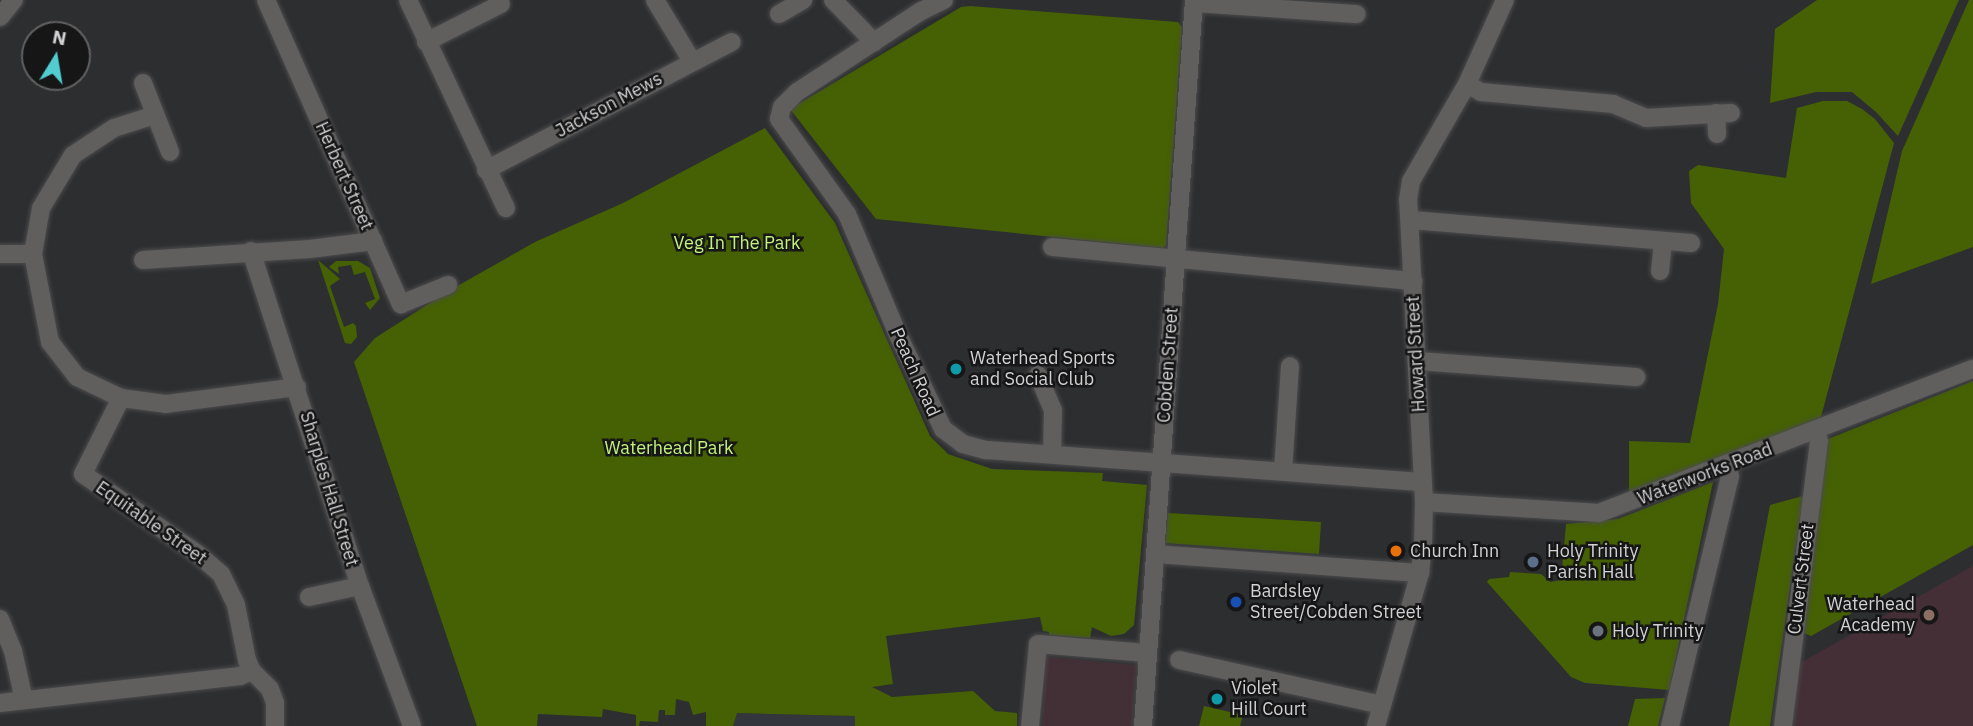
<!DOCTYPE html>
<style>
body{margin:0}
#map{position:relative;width:1973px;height:726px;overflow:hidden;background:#2d2e30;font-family:"IBM Plex Sans",sans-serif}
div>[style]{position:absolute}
.built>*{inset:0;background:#34363e}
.industrial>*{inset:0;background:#432f36}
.education>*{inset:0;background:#432f35}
.green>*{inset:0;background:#456103}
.roads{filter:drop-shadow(0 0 2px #4b4b4d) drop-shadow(0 0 2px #4b4b4d)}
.minor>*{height:18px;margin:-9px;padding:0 9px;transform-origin:9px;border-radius:9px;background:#605f5e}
.dots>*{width:19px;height:19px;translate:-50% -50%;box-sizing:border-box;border:4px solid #161617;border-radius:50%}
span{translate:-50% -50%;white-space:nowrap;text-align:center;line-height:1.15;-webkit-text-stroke:5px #161617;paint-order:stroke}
.street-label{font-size:18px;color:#d1d1d3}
.park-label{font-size:18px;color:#c3f27b}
.poi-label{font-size:18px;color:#d1d1d3}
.left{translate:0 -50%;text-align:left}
.right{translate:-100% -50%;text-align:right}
.north{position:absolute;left:21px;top:21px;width:70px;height:70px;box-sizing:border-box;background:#161617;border:2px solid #616162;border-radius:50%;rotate:11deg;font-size:19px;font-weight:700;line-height:28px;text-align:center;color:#d1d1d3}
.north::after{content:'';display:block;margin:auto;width:24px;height:32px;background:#51ccd1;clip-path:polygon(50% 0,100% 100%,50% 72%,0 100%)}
</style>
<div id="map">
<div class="built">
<div style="clip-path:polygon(736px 713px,855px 716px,855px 726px,733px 726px)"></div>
</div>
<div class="industrial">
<div style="clip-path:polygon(1046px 657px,1136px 665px,1132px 726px,1042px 726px)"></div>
</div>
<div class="education">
<div style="clip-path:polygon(1973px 566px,1973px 726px,1793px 726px,1798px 664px)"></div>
</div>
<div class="green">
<div style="clip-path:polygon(1817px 0,1959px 0,1898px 136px,1876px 112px,1852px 92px,1816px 92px,1770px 103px,1775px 29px)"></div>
<div style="clip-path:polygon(1969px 0,1973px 0,1973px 247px,1871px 284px,1902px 151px)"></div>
<div style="clip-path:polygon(970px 6px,1178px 22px,1182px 28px,1166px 245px,1163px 248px,876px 219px,790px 109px,961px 7px)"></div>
<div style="clip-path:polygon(1823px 101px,1847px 101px,1862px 109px,1875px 119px,1894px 143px,1821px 417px,1629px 495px,1629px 441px,1690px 443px,1718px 304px,1724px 249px,1691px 203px,1689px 171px,1698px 165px,1786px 178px,1797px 108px)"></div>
<div style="clip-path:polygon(765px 128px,835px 223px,930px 436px,948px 454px,992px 469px,1103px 473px,1102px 481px,1147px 485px,1134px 625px,1124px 634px,1111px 636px,1092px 627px,1090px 638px,1049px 635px,1049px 632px,1043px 631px,1040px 617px,886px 636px,893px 684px,872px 687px,892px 697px,973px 691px,995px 711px,1017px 713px,1017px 726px,855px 726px,855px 716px,737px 713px,733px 726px,706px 726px,706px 712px,693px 715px,689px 702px,676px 699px,675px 715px,665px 715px,665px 710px,659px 710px,658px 722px,640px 721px,639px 726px,636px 726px,636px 715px,603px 709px,602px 717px,538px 714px,537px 726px,477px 726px,354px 362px,375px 338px,452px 289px,535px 242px,623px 203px)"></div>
<div style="clip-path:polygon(318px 260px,340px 279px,330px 286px,344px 327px,353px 323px,356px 326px,357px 337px,351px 344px,345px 343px)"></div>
<div style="clip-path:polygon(336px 261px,358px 261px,370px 268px,380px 298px,370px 310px,365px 303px,375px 299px,365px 272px,354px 275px,351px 265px,338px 267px,339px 274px,329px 267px)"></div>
<div style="clip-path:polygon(1973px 381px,1973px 545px,1811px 636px,1802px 632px,1828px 439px)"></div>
<div style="clip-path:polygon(1713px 482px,1669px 690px,1585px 683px,1571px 677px,1487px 582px,1489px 579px,1509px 577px,1510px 572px,1541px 574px,1550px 582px,1561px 580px,1566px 524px,1618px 519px)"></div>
<div style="clip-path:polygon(1803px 496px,1770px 726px,1729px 726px,1770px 505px)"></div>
<div style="clip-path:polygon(1168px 513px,1321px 522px,1319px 554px,1165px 543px)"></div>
<div style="clip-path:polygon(1665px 698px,1658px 726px,1628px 726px,1635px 699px)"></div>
<div style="clip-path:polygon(1204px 706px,1243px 715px,1240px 726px,1199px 726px)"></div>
</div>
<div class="roads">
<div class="minor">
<div style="left:266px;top:0;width:333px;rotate:66.1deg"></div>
<div style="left:401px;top:304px;width:51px;rotate:-22deg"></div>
<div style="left:408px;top:0;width:230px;rotate:64.8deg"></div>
<div style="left:655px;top:0;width:71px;rotate:58.8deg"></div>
<div style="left:833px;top:0;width:59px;rotate:45.7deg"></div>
<div style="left:944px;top:0;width:25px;rotate:154deg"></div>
<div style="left:921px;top:11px;width:148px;rotate:146.8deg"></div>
<div style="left:797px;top:92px;width:21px;rotate:135deg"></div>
<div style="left:782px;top:107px;width:12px;rotate:104deg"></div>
<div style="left:779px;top:119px;width:117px;rotate:54.4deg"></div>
<div style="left:847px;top:214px;width:134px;rotate:67.1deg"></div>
<div style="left:899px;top:337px;width:102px;rotate:64.4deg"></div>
<div style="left:943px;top:429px;width:25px;rotate:37deg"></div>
<div style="left:963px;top:444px;width:24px;rotate:15deg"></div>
<div style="left:986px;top:450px;width:437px;rotate:4.2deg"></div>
<div style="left:1194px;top:3px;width:163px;rotate:3.9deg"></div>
<div style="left:779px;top:14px;width:28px;rotate:-30deg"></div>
<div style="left:0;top:17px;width:22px;rotate:-51deg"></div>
<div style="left:426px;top:42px;width:84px;rotate:-26.9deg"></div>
<div style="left:143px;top:83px;width:74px;rotate:68.6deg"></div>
<div style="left:1467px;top:84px;width:16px;rotate:30deg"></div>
<div style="left:1481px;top:92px;width:133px;rotate:5.2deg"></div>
<div style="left:1613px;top:104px;width:36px;rotate:23deg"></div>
<div style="left:1646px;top:118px;width:85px;rotate:-3.4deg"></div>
<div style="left:1716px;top:113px;width:21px;rotate:87deg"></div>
<div style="left:155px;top:115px;width:43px;rotate:162.4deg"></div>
<div style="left:114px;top:128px;width:49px;rotate:146.6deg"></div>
<div style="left:73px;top:155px;width:62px;rotate:121.1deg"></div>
<div style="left:41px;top:208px;width:47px;rotate:99.9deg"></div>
<div style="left:33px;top:254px;width:90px;rotate:79.1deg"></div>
<div style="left:50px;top:342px;width:44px;rotate:52.4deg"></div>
<div style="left:77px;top:377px;width:49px;rotate:25.5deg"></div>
<div style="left:121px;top:398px;width:45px;rotate:7.6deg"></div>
<div style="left:166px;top:404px;width:132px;rotate:-7.4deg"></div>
<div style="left:486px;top:170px;width:277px;rotate:-27.5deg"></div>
<div style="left:1411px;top:220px;width:281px;rotate:4.7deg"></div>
<div style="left:1052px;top:247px;width:363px;rotate:5.4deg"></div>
<div style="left:251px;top:251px;width:352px;rotate:72deg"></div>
<div style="left:360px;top:586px;width:149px;rotate:69.6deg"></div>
<div style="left:0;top:254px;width:33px"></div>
<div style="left:143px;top:260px;width:167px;rotate:-3.8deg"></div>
<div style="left:310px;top:249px;width:64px;rotate:-7.2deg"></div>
<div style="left:1660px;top:271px;width:30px;rotate:-84deg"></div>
<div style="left:1417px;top:361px;width:220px;rotate:4.2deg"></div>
<div style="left:1038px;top:375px;width:38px;rotate:67deg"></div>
<div style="left:1053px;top:410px;width:44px;rotate:91.3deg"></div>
<div style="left:121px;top:398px;width:85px;rotate:116.6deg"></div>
<div style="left:83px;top:474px;width:141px;rotate:34.9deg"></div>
<div style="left:199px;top:555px;width:29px;rotate:41deg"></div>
<div style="left:221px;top:574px;width:34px;rotate:64deg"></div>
<div style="left:236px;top:605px;width:56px;rotate:78.7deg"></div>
<div style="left:247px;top:660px;width:12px;rotate:66deg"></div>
<div style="left:252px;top:671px;width:25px;rotate:45deg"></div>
<div style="left:270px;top:689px;width:15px;rotate:70deg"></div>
<div style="left:275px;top:703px;width:23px;rotate:90deg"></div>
<div style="left:1283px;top:471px;width:105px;rotate:-86.2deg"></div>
<div style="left:1424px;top:502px;width:175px;rotate:3.6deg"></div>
<div style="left:1599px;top:513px;width:401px;rotate:-21.1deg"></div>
<div style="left:1155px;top:554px;width:266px;rotate:4.1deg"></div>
<div style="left:309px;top:597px;width:52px;rotate:-12.2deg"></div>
<div style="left:0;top:619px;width:35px;rotate:68deg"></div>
<div style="left:13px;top:651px;width:50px;rotate:77.3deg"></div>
<div style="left:1179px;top:660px;width:208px;rotate:12.5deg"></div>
<div style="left:0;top:703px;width:242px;rotate:-6.4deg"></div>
<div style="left:240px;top:676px;width:13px;rotate:-23deg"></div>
<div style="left:1030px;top:726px;width:82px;rotate:-84.4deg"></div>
<div style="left:1038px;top:644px;width:109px;rotate:4.7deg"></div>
<div style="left:1143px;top:726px;width:728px;rotate:-85.98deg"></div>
<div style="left:1376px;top:726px;width:159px;rotate:-74deg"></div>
<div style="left:1420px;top:573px;width:27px;rotate:-84deg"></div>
<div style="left:1423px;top:546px;width:44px;rotate:-88.7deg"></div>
<div style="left:1424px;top:502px;width:302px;rotate:-93deg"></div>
<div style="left:1408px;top:200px;width:19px;rotate:-81deg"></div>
<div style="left:1411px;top:181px;width:112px;rotate:-60deg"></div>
<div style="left:1467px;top:84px;width:92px;rotate:-65.7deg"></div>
<div style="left:1670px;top:726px;width:257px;rotate:-76.5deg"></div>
<div style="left:1730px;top:476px;width:11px;rotate:-117deg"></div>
<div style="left:1783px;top:726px;width:287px;rotate:-82.8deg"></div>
<div style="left:1819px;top:441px;width:9px;rotate:-108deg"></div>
</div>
</div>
<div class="dots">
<div style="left:956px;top:369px;background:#0f9aa8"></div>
<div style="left:1396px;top:551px;background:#e8710a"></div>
<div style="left:1533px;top:562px;background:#5c6f8a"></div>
<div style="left:1236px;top:602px;background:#1a4fb4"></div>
<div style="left:1929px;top:615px;background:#8d6e63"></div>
<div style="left:1598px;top:631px;background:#6b7280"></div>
<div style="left:1217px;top:699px;background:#0f9aa8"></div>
</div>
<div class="street-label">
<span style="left:609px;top:105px;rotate:-28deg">Jackson Mews</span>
<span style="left:344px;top:176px;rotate:66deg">Herbert Street</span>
<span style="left:1416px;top:354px;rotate:-93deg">Howard Street</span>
<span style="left:1168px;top:365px;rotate:-86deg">Cobden Street</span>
<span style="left:915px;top:372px;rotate:66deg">Peach Road</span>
<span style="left:1705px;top:474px;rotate:-21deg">Waterworks Road</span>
<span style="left:329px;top:489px;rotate:73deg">Sharples Hall Street</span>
<span style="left:151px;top:523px;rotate:35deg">Equitable Street</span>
<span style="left:1801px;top:579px;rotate:-83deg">Culvert Street</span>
</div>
<div class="park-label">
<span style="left:737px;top:243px">Veg In The Park</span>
<span style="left:669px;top:448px">Waterhead Park</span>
</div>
<div class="poi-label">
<span class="left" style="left:970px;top:369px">Waterhead Sports<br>and Social Club</span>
<span class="left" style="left:1410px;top:551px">Church Inn</span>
<span class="left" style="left:1547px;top:562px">Holy Trinity<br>Parish Hall</span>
<span class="left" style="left:1250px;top:602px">Bardsley<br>Street/Cobden Street</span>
<span class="right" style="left:1915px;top:615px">Waterhead<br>Academy</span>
<span class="left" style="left:1612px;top:631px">Holy Trinity</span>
<span class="left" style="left:1231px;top:699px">Violet<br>Hill Court</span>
</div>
<div class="north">N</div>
</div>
